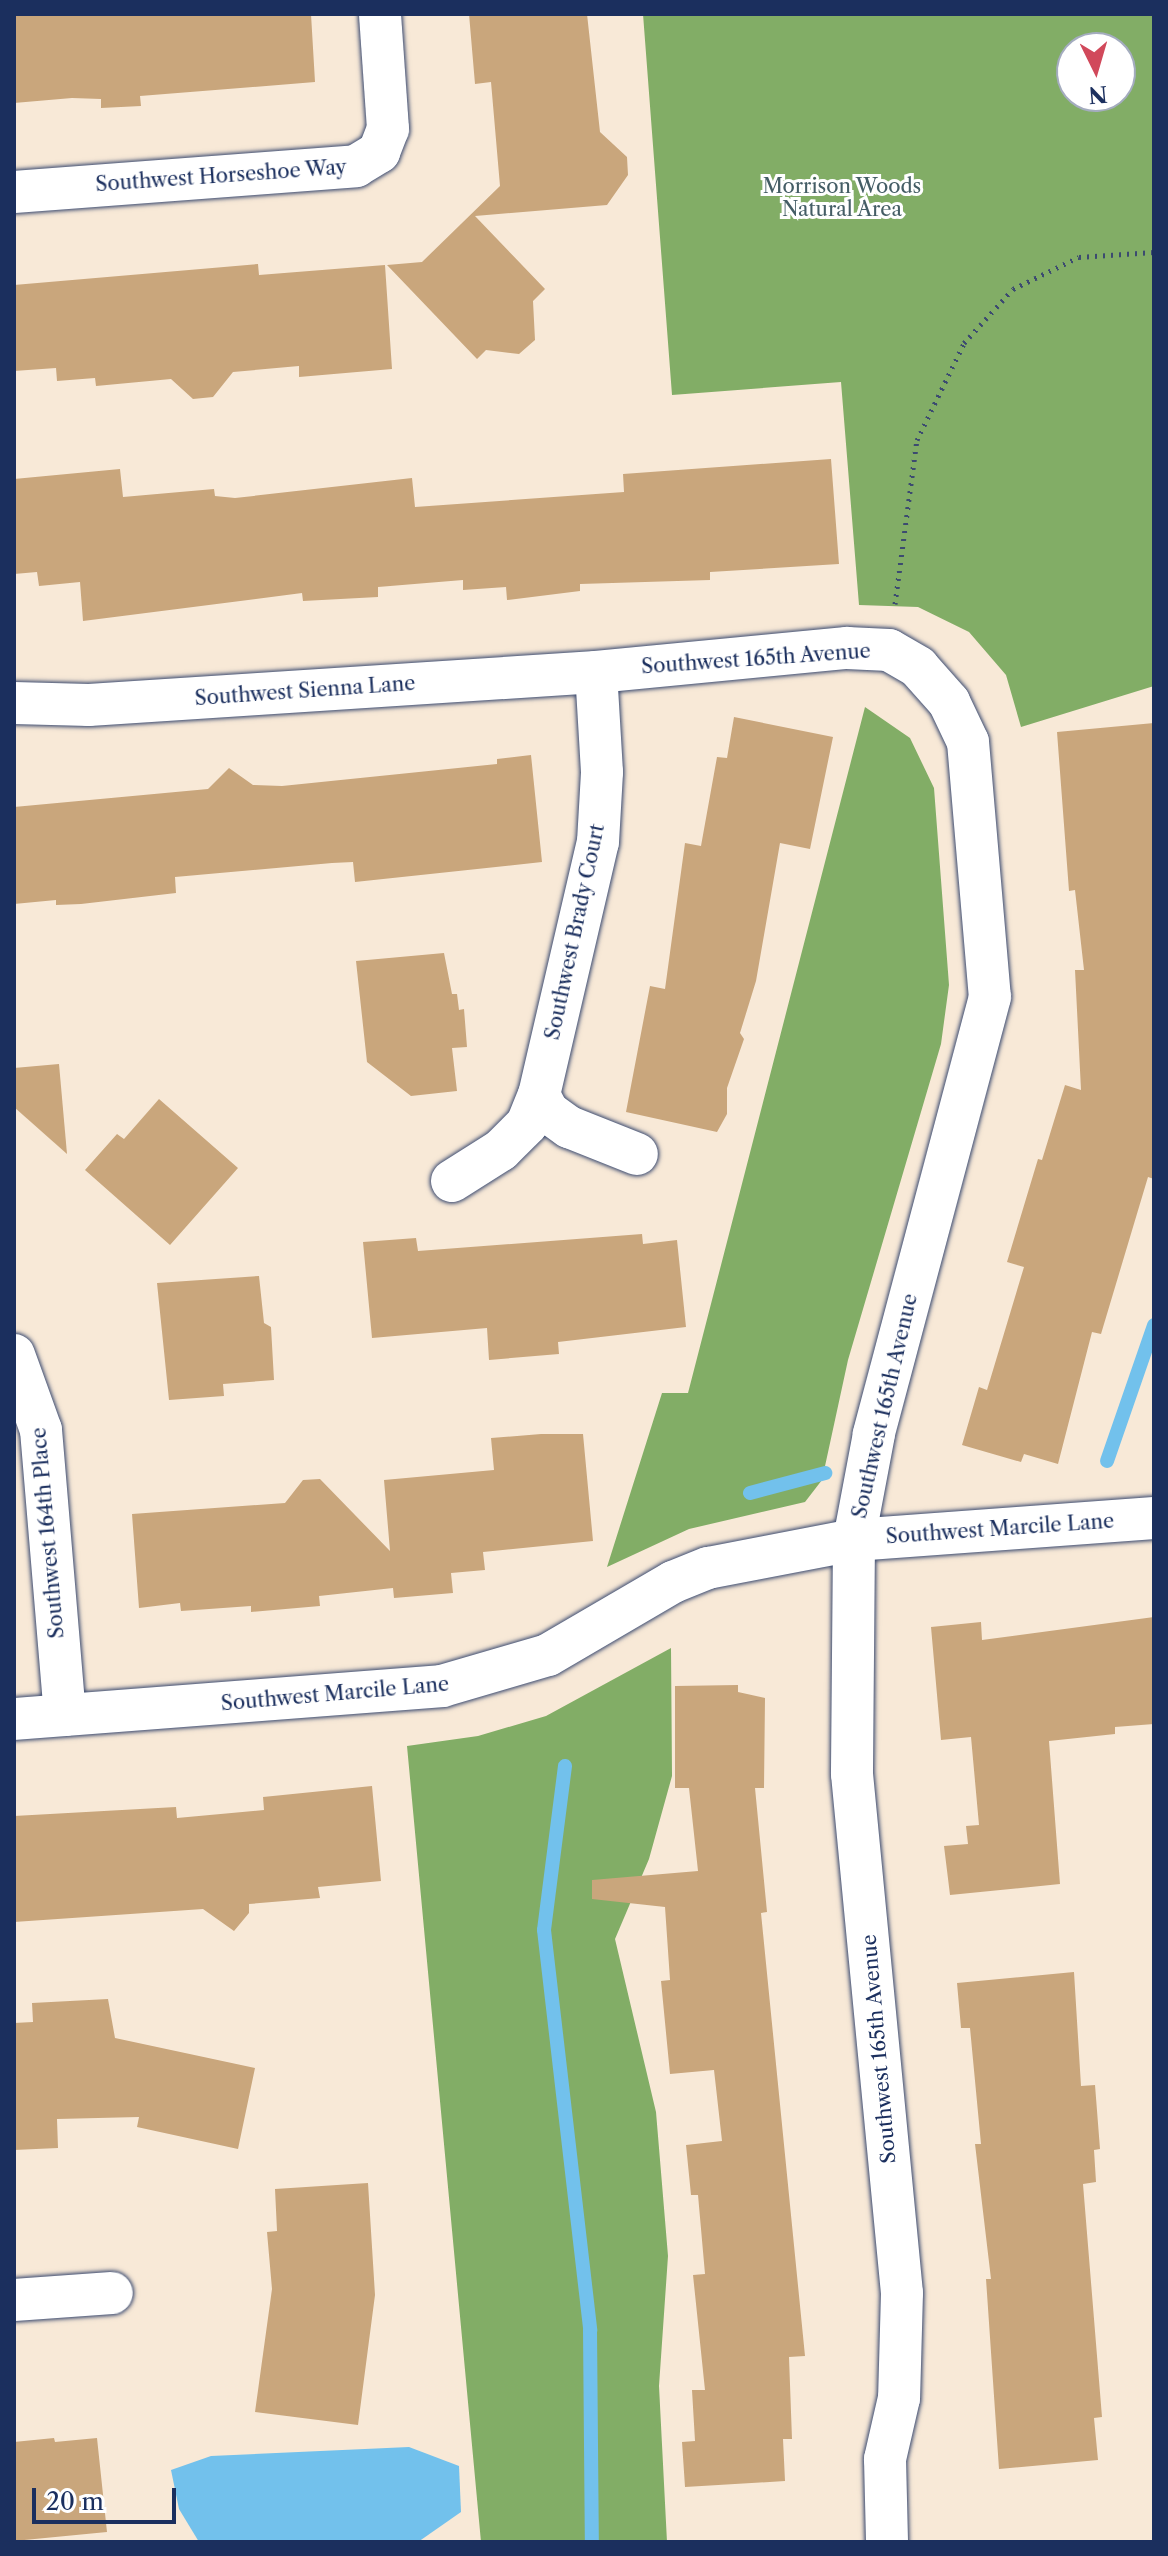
<!DOCTYPE html>
<style>
body{margin:0}
#map{position:relative;width:1168px;height:2556px;overflow:hidden;background:#f8e9d7;font-family:"Libre Caslon Text",serif}
div>[style]{position:absolute}
.forest>*{inset:0;background:#82ad66}
.water>*{inset:0;background:#72c1ec}
.stream>*{height:14px;margin:-7px;padding:0 7px;transform-origin:7px;border-radius:7px;background:#72c1ec}
.building>*{inset:0;background:#c9a67c}
.path>*{height:5px;margin-top:-2.5px;transform-origin:0;background:repeating-linear-gradient(90deg,#3c4b70 0 2px,transparent 0 8px)}
.roads{filter:drop-shadow(0 0 2px #3c4b70) drop-shadow(0 0 2px #3c4b70)}
.minor>*{height:42px;margin:-21px;padding:0 21px;transform-origin:21px;border-radius:21px;background:#fff}
span{translate:-50% -50%;white-space:nowrap;text-align:center;line-height:1.15;-webkit-text-stroke:6px #fff;paint-order:stroke}
.street-label{font-size:20px;color:#1b2f5e}
.park-label{font-size:20px;color:#445d65}
.frame{position:absolute;inset:0;border:16px solid #1b2f5e;pointer-events:none}
.north{position:absolute;left:1056px;top:32px;width:80px;height:80px;box-sizing:border-box;background:#fff;border:2px solid #a4acbf;border-radius:50%;rotate:175deg;font-size:22px;font-weight:700;line-height:32px;text-align:center;color:#1b2f5e}
.north::after{content:'';display:block;margin:auto;width:28px;height:36px;background:#d1495b;clip-path:polygon(50% 0,100% 100%,50% 72%,0 100%)}
.scale{position:absolute;left:32px;top:2488px;width:144px;height:36px;box-sizing:border-box;border:4px solid #1b2f5e;border-top:0;padding-left:10px;font-size:24px;line-height:28px;white-space:nowrap;color:#1b2f5e;-webkit-text-stroke:6px #fff;paint-order:stroke}
</style>
<div id="map">
<div class="forest">
<div style="clip-path:polygon(evenodd,643px 14px,1154px 14px,1154px 686px,1021px 727px,1006px 675px,969px 632px,918px 607px,859px 605px,841px 382px,672px 395px,643px 14px,1072px 48px,1120px 48px,1120px 96px,1072px 96px,1072px 48px)"></div>
<div style="clip-path:polygon(865px 707px,910px 738px,934px 788px,949px 985px,941px 1044px,848px 1360px,822px 1480px,805px 1502px,689px 1529px,607px 1567px,662px 1393px,688px 1393px)"></div>
<div style="clip-path:polygon(671px 1648px,672px 1776px,649px 1859px,615px 1939px,656px 2112px,668px 2256px,659px 2386px,667px 2542px,481px 2542px,407px 1746px,478px 1736px,546px 1716px)"></div>
</div>
<div class="water">
<div style="clip-path:polygon(409px 2447px,459px 2466px,461px 2512px,418px 2542px,199px 2542px,179px 2509px,171px 2470px,211px 2456px)"></div>
</div>
<div class="stream">
<div style="left:1107px;top:1461px;width:144px;rotate:-70.9deg"></div>
<div style="left:750px;top:1493px;width:78px;rotate:-14.9deg"></div>
<div style="left:565px;top:1766px;width:165px;rotate:97.3deg"></div>
<div style="left:544px;top:1930px;width:403px;rotate:83.4deg"></div>
<div style="left:590px;top:2330px;width:212px;rotate:89.5deg"></div>
</div>
<div class="building">
<div style="clip-path:polygon(14px 14px,311px 14px,315px 82px,140px 96px,141px 106px,101px 108px,101px 99px,72px 98px,14px 103px)"></div>
<div style="clip-path:polygon(469px 14px,587px 14px,600px 132px,627px 157px,628px 175px,607px 205px,475px 216px,545px 289px,533px 301px,535px 340px,519px 354px,486px 350px,477px 359px,387px 265px,422px 262px,500px 186px,491px 82px,475px 84px)"></div>
<div style="clip-path:polygon(258px 264px,259px 275px,385px 265px,392px 369px,299px 377px,299px 366px,233px 372px,213px 397px,193px 399px,171px 379px,96px 386px,95px 378px,57px 381px,56px 368px,14px 371px,14px 285px)"></div>
<div style="clip-path:polygon(831px 459px,839px 564px,710px 572px,710px 580px,580px 584px,580px 591px,507px 600px,506px 587px,463px 590px,463px 580px,378px 587px,378px 597px,303px 601px,302px 593px,83px 621px,80px 582px,39px 586px,37px 572px,14px 574px,14px 479px,120px 469px,123px 497px,214px 489px,215px 496px,235px 498px,412px 478px,415px 507px,624px 492px,623px 474px)"></div>
<div style="clip-path:polygon(734px 717px,833px 737px,810px 849px,780px 843px,756px 981px,740px 1033px,744px 1039px,727px 1088px,727px 1114px,717px 1132px,626px 1112px,650px 986px,665px 989px,685px 843px,701px 846px,717px 757px,727px 758px)"></div>
<div style="clip-path:polygon(1154px 723px,1154px 1179px,1148px 1177px,1101px 1334px,1092px 1332px,1058px 1464px,1024px 1454px,1021px 1462px,962px 1445px,979px 1387px,987px 1390px,1024px 1267px,1007px 1262px,1038px 1159px,1042px 1160px,1065px 1085px,1081px 1090px,1075px 970px,1084px 970px,1075px 890px,1069px 891px,1057px 732px)"></div>
<div style="clip-path:polygon(531px 755px,542px 862px,355px 882px,353px 862px,332px 863px,175px 877px,176px 893px,81px 904px,56px 905px,56px 900px,14px 904px,14px 807px,208px 789px,229px 768px,253px 785px,282px 786px,497px 764px,497px 759px)"></div>
<div style="clip-path:polygon(444px 953px,452px 994px,457px 994px,459px 1010px,464px 1009px,467px 1047px,452px 1048px,457px 1091px,411px 1096px,367px 1062px,356px 961px)"></div>
<div style="clip-path:polygon(59px 1064px,67px 1154px,14px 1107px,14px 1068px)"></div>
<div style="clip-path:polygon(159px 1099px,238px 1168px,170px 1245px,85px 1170px,117px 1134px,124px 1139px)"></div>
<div style="clip-path:polygon(642px 1234px,643px 1244px,677px 1240px,686px 1327px,558px 1342px,559px 1354px,489px 1360px,487px 1328px,372px 1338px,363px 1242px,416px 1238px,418px 1251px)"></div>
<div style="clip-path:polygon(259px 1276px,264px 1323px,271px 1327px,274px 1380px,223px 1384px,224px 1396px,169px 1400px,157px 1283px)"></div>
<div style="clip-path:polygon(541px 1434px,583px 1434px,593px 1541px,483px 1552px,485px 1570px,451px 1573px,453px 1593px,394px 1598px,393px 1588px,319px 1596px,320px 1606px,251px 1612px,251px 1606px,181px 1611px,180px 1603px,139px 1608px,132px 1514px,285px 1503px,303px 1480px,320px 1479px,390px 1551px,384px 1480px,494px 1470px,491px 1438px)"></div>
<div style="clip-path:polygon(1154px 1617px,1154px 1724px,1115px 1727px,1115px 1734px,1049px 1741px,1060px 1884px,950px 1895px,944px 1846px,968px 1844px,966px 1826px,979px 1825px,971px 1737px,941px 1740px,931px 1627px,981px 1622px,982px 1640px)"></div>
<div style="clip-path:polygon(738px 1685px,738px 1692px,765px 1698px,764px 1788px,755px 1788px,767px 1912px,761px 1913px,805px 2356px,789px 2357px,792px 2439px,783px 2439px,785px 2481px,685px 2487px,682px 2442px,695px 2441px,692px 2390px,705px 2390px,693px 2275px,705px 2274px,698px 2195px,691px 2195px,686px 2145px,722px 2141px,714px 2070px,670px 2074px,661px 1981px,670px 1980px,665px 1907px,592px 1899px,592px 1880px,698px 1871px,689px 1788px,675px 1788px,675px 1686px)"></div>
<div style="clip-path:polygon(372px 1786px,381px 1881px,318px 1887px,320px 1898px,249px 1904px,249px 1913px,234px 1931px,203px 1909px,14px 1922px,14px 1816px,176px 1807px,177px 1818px,264px 1810px,263px 1797px)"></div>
<div style="clip-path:polygon(1074px 1972px,1081px 2086px,1095px 2085px,1100px 2149px,1094px 2150px,1096px 2182px,1083px 2184px,1102px 2417px,1094px 2418px,1098px 2460px,999px 2469px,986px 2279px,991px 2279px,975px 2144px,981px 2144px,970px 2028px,961px 2028px,957px 1983px)"></div>
<div style="clip-path:polygon(108px 1999px,115px 2038px,255px 2068px,238px 2149px,137px 2127px,139px 2117px,57px 2119px,58px 2148px,14px 2150px,14px 2023px,33px 2022px,32px 2003px)"></div>
<div style="clip-path:polygon(368px 2183px,375px 2295px,358px 2425px,255px 2412px,272px 2289px,267px 2232px,277px 2231px,275px 2189px)"></div>
<div style="clip-path:polygon(54px 2438px,55px 2442px,97px 2438px,107px 2532px,14px 2541px,14px 2442px)"></div>
</div>
<div class="path">
<div style="left:895px;top:604px;width:165px;rotate:-82.4deg"></div>
<div style="left:917px;top:440px;width:108px;rotate:-64.1deg"></div>
<div style="left:964px;top:343px;width:73px;rotate:-47.8deg"></div>
<div style="left:1013px;top:289px;width:73px;rotate:-25.9deg"></div>
<div style="left:1079px;top:257px;width:75px;rotate:-3.8deg"></div>
</div>
<div class="roads">
<div class="minor">
<div style="left:14px;top:192px;width:343px;rotate:-4.3deg"></div>
<div style="left:356px;top:166px;width:27px;rotate:-31deg"></div>
<div style="left:379px;top:152px;width:25px;rotate:-69deg"></div>
<div style="left:388px;top:129px;width:115px;rotate:-94deg"></div>
<div style="left:14px;top:703px;width:75px;rotate:1.5deg"></div>
<div style="left:89px;top:705px;width:508px;rotate:-3.72deg"></div>
<div style="left:596px;top:672px;width:252px;rotate:-5.5deg"></div>
<div style="left:847px;top:648px;width:42px;rotate:2.7deg"></div>
<div style="left:889px;top:650px;width:34px;rotate:30deg"></div>
<div style="left:918px;top:667px;width:47px;rotate:48.5deg"></div>
<div style="left:949px;top:702px;width:44px;rotate:64.6deg"></div>
<div style="left:968px;top:742px;width:256px;rotate:85.1deg"></div>
<div style="left:990px;top:997px;width:452px;rotate:104.9deg"></div>
<div style="left:874px;top:1434px;width:108px;rotate:100.7deg"></div>
<div style="left:854px;top:1540px;width:234px;rotate:90.5deg"></div>
<div style="left:852px;top:1774px;width:521px;rotate:84.5deg"></div>
<div style="left:902px;top:2293px;width:105px;rotate:91.6deg"></div>
<div style="left:899px;top:2398px;width:63px;rotate:102.9deg"></div>
<div style="left:885px;top:2459px;width:83px;rotate:88.6deg"></div>
<div style="left:539px;top:1095px;width:19px;rotate:62deg"></div>
<div style="left:548px;top:1112px;width:26px;rotate:36deg"></div>
<div style="left:569px;top:1127px;width:73px;rotate:21.7deg"></div>
<div style="left:452px;top:1181px;width:58px;rotate:-32.3deg"></div>
<div style="left:501px;top:1150px;width:37px;rotate:-45deg"></div>
<div style="left:527px;top:1124px;width:31px;rotate:-68deg"></div>
<div style="left:539px;top:1095px;width:260px;rotate:-76.9deg"></div>
<div style="left:598px;top:842px;width:70px;rotate:-86.7deg"></div>
<div style="left:602px;top:772px;width:100px;rotate:-93.4deg"></div>
<div style="left:14px;top:1355px;width:80px;rotate:70.2deg"></div>
<div style="left:41px;top:1430px;width:286px;rotate:85.2deg"></div>
<div style="left:14px;top:1719px;width:429px;rotate:-4.4deg"></div>
<div style="left:442px;top:1686px;width:110px;rotate:-16.3deg"></div>
<div style="left:548px;top:1655px;width:145px;rotate:-30.3deg"></div>
<div style="left:673px;top:1582px;width:38px;rotate:-22deg"></div>
<div style="left:708px;top:1568px;width:149px;rotate:-10.9deg"></div>
<div style="left:854px;top:1540px;width:301px;rotate:-4.2deg"></div>
<div style="left:14px;top:2300px;width:98px;rotate:-4.1deg"></div>
</div>
</div>
<div class="street-label">
<span style="left:221px;top:176px;rotate:-4deg">Southwest Horseshoe Way</span>
<span style="left:756px;top:659px;rotate:-4deg">Southwest 165th Avenue</span>
<span style="left:305px;top:691px;rotate:-4deg">Southwest Sienna Lane</span>
<span style="left:575px;top:932px;rotate:-78deg">Southwest Brady Court</span>
<span style="left:885px;top:1406px;rotate:-77deg">Southwest 165th Avenue</span>
<span style="left:1000px;top:1529px;rotate:-4deg">Southwest Marcile Lane</span>
<span style="left:48px;top:1533px;rotate:-95deg">Southwest 164th Place</span>
<span style="left:335px;top:1694px;rotate:-5deg">Southwest Marcile Lane</span>
<span style="left:879px;top:2049px;rotate:-95deg">Southwest 165th Avenue</span>
</div>
<div class="park-label">
<span style="left:842px;top:198px">Morrison Woods<br>Natural Area</span>
</div>
<div class="frame"></div>
<div class="north">N</div>
<div class="scale">20 m</div>
</div>
